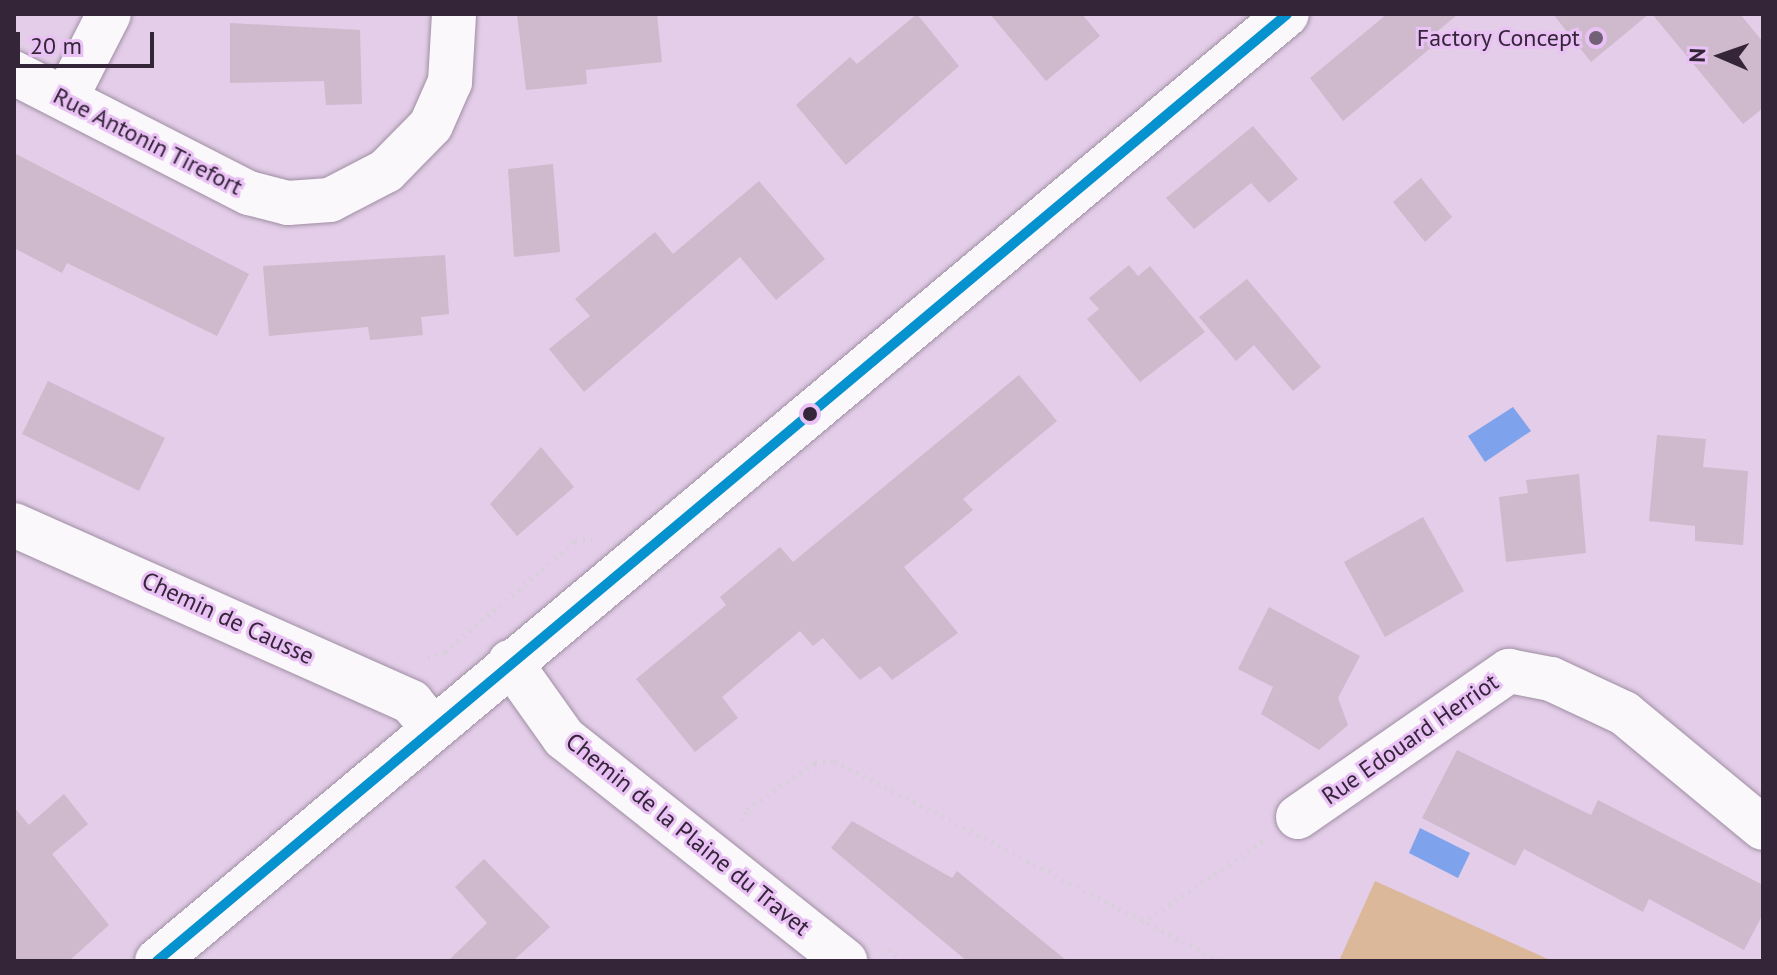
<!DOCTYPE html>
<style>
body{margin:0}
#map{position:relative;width:1777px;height:975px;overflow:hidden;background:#e3cde8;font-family:"PT Sans",sans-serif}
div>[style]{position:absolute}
.green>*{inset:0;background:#dbb89a}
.water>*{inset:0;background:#7fa2ec}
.building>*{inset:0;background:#ceb9cd}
.path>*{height:5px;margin-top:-2.5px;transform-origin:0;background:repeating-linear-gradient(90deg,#d6d0d8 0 2px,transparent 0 8px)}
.roads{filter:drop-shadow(0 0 2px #9f8fa3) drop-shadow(0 0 2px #9f8fa3)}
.minor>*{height:44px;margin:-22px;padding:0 22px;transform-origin:22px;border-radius:22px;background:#fbf8fc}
.major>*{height:44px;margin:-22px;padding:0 22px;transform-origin:22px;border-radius:22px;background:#fbf8fc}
.bus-1>*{height:10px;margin:-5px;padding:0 5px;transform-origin:5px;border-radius:5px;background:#0592cf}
.dots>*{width:22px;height:22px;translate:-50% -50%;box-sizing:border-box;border:4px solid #e9c1f4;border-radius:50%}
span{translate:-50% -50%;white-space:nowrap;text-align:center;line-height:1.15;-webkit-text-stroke:6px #e9c1f4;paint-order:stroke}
.poi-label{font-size:24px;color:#352539}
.right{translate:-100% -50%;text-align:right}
.street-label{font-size:24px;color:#352539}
.frame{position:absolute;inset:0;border:16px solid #352539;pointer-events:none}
.north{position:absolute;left:1681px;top:16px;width:80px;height:80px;-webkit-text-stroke:6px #e9c1f4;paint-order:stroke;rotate:272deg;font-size:22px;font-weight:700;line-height:32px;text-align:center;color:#352539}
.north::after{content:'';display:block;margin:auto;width:28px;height:36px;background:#352539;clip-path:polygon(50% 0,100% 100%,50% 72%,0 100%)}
.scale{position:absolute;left:16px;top:32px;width:138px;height:36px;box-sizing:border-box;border:4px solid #352539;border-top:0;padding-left:10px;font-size:24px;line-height:28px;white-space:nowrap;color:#352539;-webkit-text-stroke:6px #e9c1f4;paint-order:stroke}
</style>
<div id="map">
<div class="green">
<div style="clip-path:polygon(1375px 881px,1552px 961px,1339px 961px)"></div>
</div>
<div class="water">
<div style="clip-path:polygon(1513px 407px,1531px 431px,1485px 462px,1468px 436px)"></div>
<div style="clip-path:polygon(1420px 828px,1470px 853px,1458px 878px,1409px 853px)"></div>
</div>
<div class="building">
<div style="clip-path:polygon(517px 14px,657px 14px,662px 62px,586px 70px,587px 84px,526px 90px)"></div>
<div style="clip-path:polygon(917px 14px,959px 66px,846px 165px,796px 105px,850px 57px,857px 64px)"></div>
<div style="clip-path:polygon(990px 14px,1082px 14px,1100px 36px,1046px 81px)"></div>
<div style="clip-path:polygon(1387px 14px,1458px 14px,1433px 35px,1439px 41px,1343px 121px,1310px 78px)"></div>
<div style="clip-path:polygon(1553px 14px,1649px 14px,1591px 62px)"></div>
<div style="clip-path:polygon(1652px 14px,1740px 14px,1763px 42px,1763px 108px,1743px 124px)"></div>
<div style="clip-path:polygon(230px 23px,360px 30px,362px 104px,326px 105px,324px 81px,230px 83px)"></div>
<div style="clip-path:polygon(1253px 126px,1298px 179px,1269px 203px,1251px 183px,1194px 229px,1166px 198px)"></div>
<div style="clip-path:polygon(14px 153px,249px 274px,217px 336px,67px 263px,62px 273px,14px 248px)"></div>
<div style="clip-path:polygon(553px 164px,560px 252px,514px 257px,508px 169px)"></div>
<div style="clip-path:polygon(1421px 178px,1452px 217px,1425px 242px,1393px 202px)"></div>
<div style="clip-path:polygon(759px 181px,825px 259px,776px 300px,740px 257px,584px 392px,549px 349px,590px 316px,575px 299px,655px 232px,673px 254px)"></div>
<div style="clip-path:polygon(445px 255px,449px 314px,421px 317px,423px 335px,370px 340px,368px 327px,269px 336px,263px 266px)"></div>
<div style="clip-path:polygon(1129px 265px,1138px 276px,1150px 266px,1205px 332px,1140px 382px,1087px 319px,1099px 309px,1089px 298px)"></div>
<div style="clip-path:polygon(1247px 279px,1321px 367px,1293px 391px,1254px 345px,1236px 361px,1199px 317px)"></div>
<div style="clip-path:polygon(1019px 375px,1057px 421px,963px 499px,973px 510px,904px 567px,958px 633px,892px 680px,880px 666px,860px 680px,823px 638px,813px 646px,800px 631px,722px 697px,738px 718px,695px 752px,636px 679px,726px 605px,720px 597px,780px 547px,793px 562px)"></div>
<div style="clip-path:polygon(48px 381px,165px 438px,139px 491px,22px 434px)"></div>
<div style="clip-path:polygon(1657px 435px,1706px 439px,1703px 467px,1748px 471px,1743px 545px,1695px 541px,1695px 526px,1649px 521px)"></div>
<div style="clip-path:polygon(541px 447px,574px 487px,517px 536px,490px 504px)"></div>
<div style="clip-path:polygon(1579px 474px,1586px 553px,1506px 562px,1499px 497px,1528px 493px,1526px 480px)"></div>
<div style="clip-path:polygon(1423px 517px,1464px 591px,1385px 637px,1344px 562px)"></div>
<div style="clip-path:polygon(1269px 607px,1360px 656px,1338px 698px,1348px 725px,1319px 750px,1261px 714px,1273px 687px,1238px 669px)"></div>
<div style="clip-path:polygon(1457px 750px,1591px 815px,1598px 800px,1763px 885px,1763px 914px,1744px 950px,1649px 899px,1643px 912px,1524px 849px,1515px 866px,1422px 818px)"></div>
<div style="clip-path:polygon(64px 794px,88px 824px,52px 854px,109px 925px,69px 961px,14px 961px,14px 807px,29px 825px)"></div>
<div style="clip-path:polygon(852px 821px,952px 878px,957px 871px,1067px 961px,967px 961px,831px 848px)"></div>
<div style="clip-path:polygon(484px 859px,550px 927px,513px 961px,448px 961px,487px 923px,455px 887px)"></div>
</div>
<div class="path">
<div style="left:428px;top:657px;width:18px;rotate:-16deg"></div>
<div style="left:445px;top:652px;width:171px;rotate:-40.5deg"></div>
<div style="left:575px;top:541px;width:17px;rotate:-7deg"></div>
<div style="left:742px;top:821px;width:13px;rotate:-67deg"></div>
<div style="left:747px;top:809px;width:82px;rotate:-34.1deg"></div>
<div style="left:815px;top:763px;width:20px;rotate:-6deg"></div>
<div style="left:835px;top:761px;width:435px;rotate:27.4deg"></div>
<div style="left:1142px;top:923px;width:146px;rotate:-34.1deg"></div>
<div style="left:889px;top:949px;width:18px;rotate:41deg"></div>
</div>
<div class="roads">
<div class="minor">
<div style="left:14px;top:73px;width:264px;rotate:27.1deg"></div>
<div style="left:249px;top:193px;width:40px;rotate:14.4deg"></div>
<div style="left:288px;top:203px;width:42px;rotate:-4.1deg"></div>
<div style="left:330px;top:200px;width:63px;rotate:-27.4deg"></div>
<div style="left:386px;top:171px;width:64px;rotate:-45.6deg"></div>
<div style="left:431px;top:125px;width:47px;rotate:-66.2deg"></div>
<div style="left:450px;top:82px;width:68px;rotate:-86.6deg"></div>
<div style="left:66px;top:98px;width:94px;rotate:-62.9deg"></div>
<div style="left:14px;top:525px;width:435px;rotate:24deg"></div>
<div style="left:411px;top:702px;width:33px;rotate:50deg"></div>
<div style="left:510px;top:662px;width:93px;rotate:54.6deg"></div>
<div style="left:564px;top:738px;width:359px;rotate:38.4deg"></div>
<div style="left:1298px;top:817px;width:257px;rotate:-34.7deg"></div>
<div style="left:1509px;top:671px;width:43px;rotate:10.8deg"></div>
<div style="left:1551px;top:679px;width:81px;rotate:25deg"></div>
<div style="left:1624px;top:713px;width:180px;rotate:39.6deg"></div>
</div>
<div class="major">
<div style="left:157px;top:961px;width:1474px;rotate:-39.96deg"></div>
</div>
</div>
<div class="bus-1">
<div style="left:157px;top:961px;width:1474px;rotate:-39.96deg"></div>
</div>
<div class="dots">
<div style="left:1596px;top:38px;background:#726076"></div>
<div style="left:810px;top:414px;background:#352539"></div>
</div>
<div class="poi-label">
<span class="right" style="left:1580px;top:38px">Factory Concept</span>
</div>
<div class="street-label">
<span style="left:148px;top:141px;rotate:27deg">Rue Antonin Tirefort</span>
<span style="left:228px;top:618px;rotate:25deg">Chemin de Causse</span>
<span style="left:1410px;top:739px;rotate:-35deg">Rue Edouard Herriot</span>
<span style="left:688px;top:834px;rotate:39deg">Chemin de la Plaine du Travet</span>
</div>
<div class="frame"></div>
<div class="north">N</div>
<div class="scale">20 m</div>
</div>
